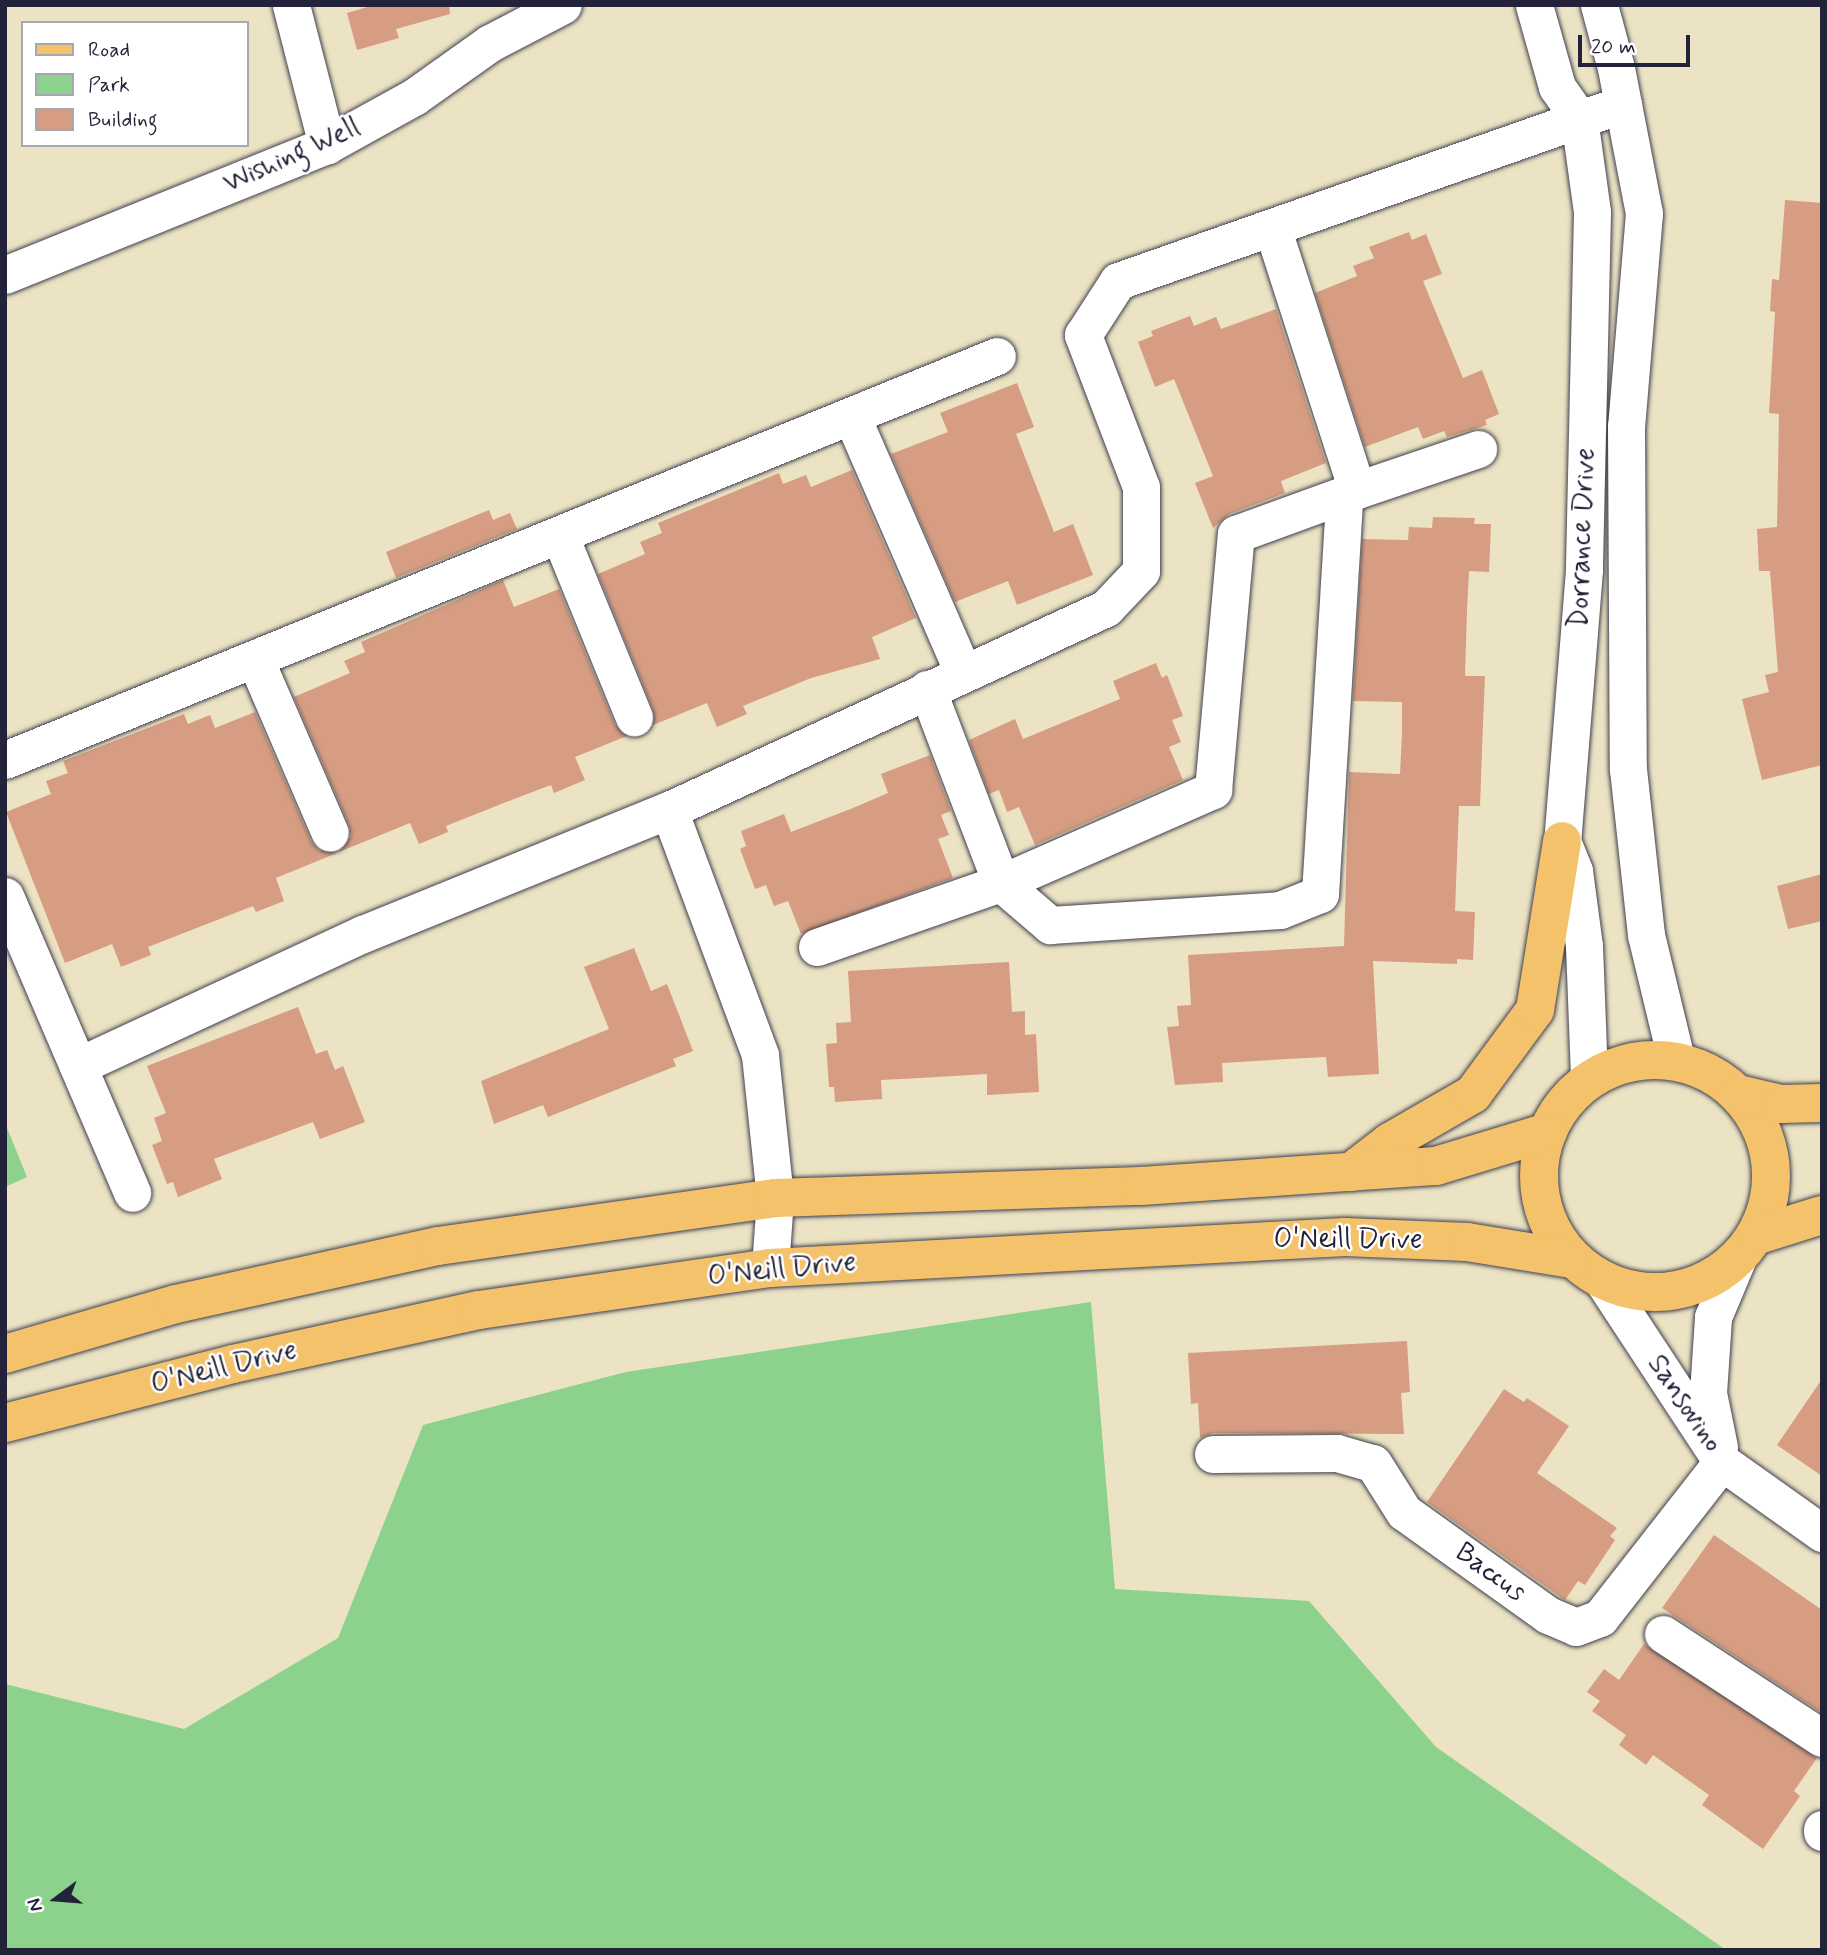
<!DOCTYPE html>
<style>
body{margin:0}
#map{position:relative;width:1827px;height:1955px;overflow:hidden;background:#ebe3c3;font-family:Mynerve,sans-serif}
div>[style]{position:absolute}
.green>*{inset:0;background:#8cd28c}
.building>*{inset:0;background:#d69d82}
.roads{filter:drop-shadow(0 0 2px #403f4f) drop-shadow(0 0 2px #403f4f)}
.minor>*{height:37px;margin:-18.5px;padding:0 18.5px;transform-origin:18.5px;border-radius:18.5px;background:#fff}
.major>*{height:38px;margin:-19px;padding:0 19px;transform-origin:19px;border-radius:19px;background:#f3c26a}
.major>.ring{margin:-19px;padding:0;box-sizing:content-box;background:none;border:38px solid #f3c26a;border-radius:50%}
span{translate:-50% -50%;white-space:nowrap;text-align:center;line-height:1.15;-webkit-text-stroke:5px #fff;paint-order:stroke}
.street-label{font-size:28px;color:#22223b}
.frame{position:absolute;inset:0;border:7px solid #22223b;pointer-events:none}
.legend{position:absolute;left:21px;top:21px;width:228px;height:126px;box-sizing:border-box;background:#fff;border:2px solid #a7a7b1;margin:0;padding:9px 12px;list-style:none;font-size:21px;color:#22223b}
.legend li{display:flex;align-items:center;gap:14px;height:35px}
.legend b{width:35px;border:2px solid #a7a7b1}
.north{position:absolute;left:21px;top:1864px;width:70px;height:70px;-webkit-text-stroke:5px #fff;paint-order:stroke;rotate:254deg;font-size:19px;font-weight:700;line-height:28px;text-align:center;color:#22223b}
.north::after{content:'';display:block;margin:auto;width:24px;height:32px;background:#22223b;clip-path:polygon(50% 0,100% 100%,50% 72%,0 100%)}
.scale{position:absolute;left:1578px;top:35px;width:112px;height:32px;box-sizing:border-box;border:4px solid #22223b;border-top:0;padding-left:9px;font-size:21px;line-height:24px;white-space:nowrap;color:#22223b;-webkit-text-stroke:5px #fff;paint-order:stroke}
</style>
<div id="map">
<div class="green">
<div style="clip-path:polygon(5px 1123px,27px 1177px,5px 1187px)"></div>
<div style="clip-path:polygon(1091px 1302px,1115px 1589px,1309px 1601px,1436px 1747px,1726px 1950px,5px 1950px,5px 1684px,184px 1729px,338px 1638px,423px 1425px,626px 1372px)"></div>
</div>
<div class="building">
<div style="clip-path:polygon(374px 5px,449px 5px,450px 14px,396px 29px,399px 38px,357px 50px,347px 13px)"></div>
<div style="clip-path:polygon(1785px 200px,1822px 203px,1822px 765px,1762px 780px,1742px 699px,1769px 692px,1765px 675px,1778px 672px,1770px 571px,1759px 571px,1757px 529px,1777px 527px,1779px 414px,1769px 413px,1775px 312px,1770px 311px,1772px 279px,1779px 280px)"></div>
<div style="clip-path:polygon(1409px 232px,1412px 240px,1426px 234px,1442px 274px,1423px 281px,1463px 378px,1482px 370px,1499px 414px,1485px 420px,1487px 425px,1447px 437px,1444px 431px,1423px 439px,1418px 427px,1365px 447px,1315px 293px,1357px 276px,1353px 266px,1374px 258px,1369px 247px)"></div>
<div style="clip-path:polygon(1276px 309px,1326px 463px,1281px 481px,1285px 493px,1229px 514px,1213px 528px,1195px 483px,1213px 476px,1174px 379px,1155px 387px,1138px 342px,1153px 336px,1151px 331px,1190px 316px,1194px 326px,1216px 317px,1221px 329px)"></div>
<div style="clip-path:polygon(1017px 383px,1034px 427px,1016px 434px,1054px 532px,1073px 524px,1093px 575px,1017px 605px,1008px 581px,955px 602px,891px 454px,948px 432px,940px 413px)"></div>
<div style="clip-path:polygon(852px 470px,916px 618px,872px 637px,880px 659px,811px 678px,743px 706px,747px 714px,717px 727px,707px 703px,653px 725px,653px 709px,598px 574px,645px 554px,640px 542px,662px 533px,658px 523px,779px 473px,783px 484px,806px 475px,811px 487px)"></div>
<div style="clip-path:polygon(489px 510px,493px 520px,510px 513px,517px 529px,396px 578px,386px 552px)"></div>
<div style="clip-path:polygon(1433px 517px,1475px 518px,1474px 524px,1491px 524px,1489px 572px,1469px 571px,1467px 610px,1465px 676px,1485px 676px,1483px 724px,1480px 806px,1459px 806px,1455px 911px,1475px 912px,1473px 960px,1457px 959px,1457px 964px,1373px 961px,1379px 1074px,1328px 1077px,1326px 1057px,1287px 1059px,1222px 1063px,1223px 1082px,1175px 1085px,1167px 1027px,1179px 1026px,1177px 1006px,1191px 1005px,1188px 955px,1344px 946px,1349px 772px,1400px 774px,1402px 734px,1402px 702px,1353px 701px,1362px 539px,1408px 540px,1409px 527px,1432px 528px)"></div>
<div style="clip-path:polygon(503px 580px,514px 607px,559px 589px,615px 725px,627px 736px,575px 757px,585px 780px,554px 793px,551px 785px,514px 799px,446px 826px,448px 832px,419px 844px,410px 823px,339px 852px,351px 836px,349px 825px,294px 697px,350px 673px,344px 661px,365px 652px,361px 642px)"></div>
<div style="clip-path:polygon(1156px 663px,1162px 678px,1167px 675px,1183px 716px,1172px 720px,1181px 742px,1169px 747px,1183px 780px,1035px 845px,1019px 807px,1007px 812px,999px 790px,989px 794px,969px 740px,1015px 719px,1023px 739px,1120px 699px,1113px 681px)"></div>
<div style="clip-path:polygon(255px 712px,311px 841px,318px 850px,337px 853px,276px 878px,284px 901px,256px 912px,253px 906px,148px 947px,151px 955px,121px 967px,112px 944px,65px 963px,6px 812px,51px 794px,46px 781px,68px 773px,63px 761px,184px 714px,188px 724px,210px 715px,215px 728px)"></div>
<div style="clip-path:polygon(930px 755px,951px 811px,941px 815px,949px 835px,938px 839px,953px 878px,801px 934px,788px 901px,774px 906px,766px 885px,755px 889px,740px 849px,746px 846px,741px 831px,784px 814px,791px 832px,853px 808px,888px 793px,881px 774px)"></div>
<div style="clip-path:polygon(1822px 874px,1822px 921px,1788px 929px,1777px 886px)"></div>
<div style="clip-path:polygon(634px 948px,651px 991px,667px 984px,693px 1051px,673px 1059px,676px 1066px,548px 1117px,543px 1105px,494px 1124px,481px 1081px,609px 1029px,584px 967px)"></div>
<div style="clip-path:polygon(1009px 962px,1012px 1012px,1025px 1011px,1025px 1035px,1036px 1034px,1039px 1092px,987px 1095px,987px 1074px,920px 1078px,881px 1080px,882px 1099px,835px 1102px,834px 1087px,829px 1087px,826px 1044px,837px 1043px,836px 1023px,851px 1022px,848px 971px)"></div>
<div style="clip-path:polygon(298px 1007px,316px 1054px,327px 1050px,335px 1070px,343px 1066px,365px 1122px,320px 1139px,313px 1122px,214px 1159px,222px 1179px,178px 1197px,173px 1182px,167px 1184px,152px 1145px,162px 1141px,154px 1118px,166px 1113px,147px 1066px)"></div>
<div style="clip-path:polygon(1407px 1341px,1410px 1392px,1401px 1393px,1404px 1434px,1213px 1433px,1200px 1438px,1198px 1403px,1191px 1404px,1188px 1353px)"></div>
<div style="clip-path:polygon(1822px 1379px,1822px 1476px,1777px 1445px)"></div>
<div style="clip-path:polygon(1504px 1389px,1524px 1402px,1527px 1398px,1569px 1426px,1537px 1473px,1617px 1528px,1610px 1536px,1615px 1540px,1585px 1585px,1578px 1581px,1565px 1600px,1427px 1502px)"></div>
<div style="clip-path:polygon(1714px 1535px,1822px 1610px,1822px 1713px,1662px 1608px)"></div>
<div style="clip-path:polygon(1644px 1644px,1817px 1758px,1794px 1791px,1800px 1796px,1763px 1849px,1702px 1805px,1709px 1795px,1653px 1755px,1646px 1765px,1619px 1745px,1626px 1735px,1592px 1711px,1600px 1701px,1587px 1692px,1604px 1669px,1619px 1680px)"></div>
</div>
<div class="roads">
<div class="minor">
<div style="left:291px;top:5px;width:145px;rotate:75.6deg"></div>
<div style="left:1534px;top:5px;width:85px;rotate:74.3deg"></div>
<div style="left:1557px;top:87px;width:38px;rotate:55deg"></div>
<div style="left:1579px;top:118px;width:95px;rotate:82.1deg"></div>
<div style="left:1592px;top:212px;width:358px;rotate:91.3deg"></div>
<div style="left:1584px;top:570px;width:272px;rotate:94.6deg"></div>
<div style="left:1562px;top:841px;width:32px;rotate:68deg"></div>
<div style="left:1574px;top:871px;width:76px;rotate:82.4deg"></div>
<div style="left:1584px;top:946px;width:133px;rotate:87.8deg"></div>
<div style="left:1599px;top:5px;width:65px;rotate:74.9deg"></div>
<div style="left:1616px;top:68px;width:148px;rotate:79.1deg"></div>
<div style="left:1644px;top:213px;width:214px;rotate:94.8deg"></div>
<div style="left:1626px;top:426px;width:343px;rotate:89.7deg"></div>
<div style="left:1628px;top:769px;width:167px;rotate:83.8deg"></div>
<div style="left:1646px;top:935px;width:128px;rotate:76.4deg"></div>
<div style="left:5px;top:275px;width:347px;rotate:-22deg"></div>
<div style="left:327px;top:145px;width:99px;rotate:-28.9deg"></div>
<div style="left:414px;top:97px;width:93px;rotate:-35.4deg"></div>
<div style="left:490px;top:43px;width:82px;rotate:-27.5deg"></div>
<div style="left:852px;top:417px;width:278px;rotate:66.5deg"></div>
<div style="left:1357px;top:490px;width:128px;rotate:-18.7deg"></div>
<div style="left:560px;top:536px;width:196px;rotate:67.8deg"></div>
<div style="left:255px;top:659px;width:189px;rotate:66.7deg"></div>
<div style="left:927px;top:689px;width:208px;rotate:69.1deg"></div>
<div style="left:1001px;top:883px;width:65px;rotate:40.6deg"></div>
<div style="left:1050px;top:925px;width:230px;rotate:-3.7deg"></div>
<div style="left:1280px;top:910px;width:43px;rotate:-21.8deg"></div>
<div style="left:1320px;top:894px;width:399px;rotate:-86.5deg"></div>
<div style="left:5px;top:760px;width:1071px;rotate:-22.16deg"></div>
<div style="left:669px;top:810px;width:261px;rotate:69.6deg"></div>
<div style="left:760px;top:1055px;width:144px;rotate:84deg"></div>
<div style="left:775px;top:1198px;width:70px;rotate:94.1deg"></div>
<div style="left:5px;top:896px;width:323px;rotate:66.8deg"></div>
<div style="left:817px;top:947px;width:195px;rotate:-19.2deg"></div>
<div style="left:1001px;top:883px;width:232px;rotate:-23.7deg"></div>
<div style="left:1213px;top:790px;width:257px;rotate:-84.9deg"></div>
<div style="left:1236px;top:534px;width:129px;rotate:-20deg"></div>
<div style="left:1357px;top:490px;width:276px;rotate:-107.9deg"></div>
<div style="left:78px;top:1066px;width:314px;rotate:-24.9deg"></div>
<div style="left:363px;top:934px;width:330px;rotate:-22.1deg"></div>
<div style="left:669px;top:810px;width:481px;rotate:-24.8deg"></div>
<div style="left:1106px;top:608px;width:51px;rotate:-46.6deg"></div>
<div style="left:1141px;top:571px;width:84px;rotate:-90deg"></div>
<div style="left:1141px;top:487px;width:163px;rotate:-110.9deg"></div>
<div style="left:1083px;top:335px;width:64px;rotate:-57.1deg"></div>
<div style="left:1118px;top:281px;width:535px;rotate:-19.32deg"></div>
<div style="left:1605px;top:1284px;width:213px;rotate:56.7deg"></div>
<div style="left:1722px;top:1462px;width:123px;rotate:35.4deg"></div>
<div style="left:1719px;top:1447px;width:55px;rotate:-101.5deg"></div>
<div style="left:1708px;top:1393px;width:76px;rotate:-86.2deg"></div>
<div style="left:1713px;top:1317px;width:62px;rotate:-67.2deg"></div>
<div style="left:1213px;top:1454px;width:124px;rotate:-0.5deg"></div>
<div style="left:1337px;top:1453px;width:37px;rotate:16deg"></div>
<div style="left:1373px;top:1463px;width:58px;rotate:57.7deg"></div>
<div style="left:1404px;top:1512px;width:177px;rotate:35.6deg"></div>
<div style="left:1548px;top:1615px;width:30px;rotate:23deg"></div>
<div style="left:1576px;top:1627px;width:26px;rotate:-21deg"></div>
<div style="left:1600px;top:1618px;width:198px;rotate:-52deg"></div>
<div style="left:1663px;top:1634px;width:190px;rotate:33.2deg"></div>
<div style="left:1822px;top:1829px;width:3px;rotate:90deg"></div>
</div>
<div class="major">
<div class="ring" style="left:1539px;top:1060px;width:194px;height:194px"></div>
<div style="left:1738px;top:1094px;width:44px;rotate:13.1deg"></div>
<div style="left:1781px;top:1104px;width:41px;rotate:-1.4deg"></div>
<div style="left:1351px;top:1172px;width:49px;rotate:-37.6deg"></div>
<div style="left:1390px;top:1142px;width:96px;rotate:-30deg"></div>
<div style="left:1473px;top:1094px;width:104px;rotate:-53.6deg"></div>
<div style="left:1535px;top:1010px;width:171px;rotate:-80.9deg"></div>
<div style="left:1758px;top:1235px;width:67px;rotate:-17.4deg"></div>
<div style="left:5px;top:1354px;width:178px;rotate:-16.3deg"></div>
<div style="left:176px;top:1304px;width:268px;rotate:-12.5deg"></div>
<div style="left:438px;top:1246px;width:340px;rotate:-8.1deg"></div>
<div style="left:775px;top:1198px;width:366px;rotate:-1.9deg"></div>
<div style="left:1141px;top:1186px;width:296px;rotate:-3.9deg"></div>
<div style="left:1436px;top:1166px;width:117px;rotate:-16.9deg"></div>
<div style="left:5px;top:1423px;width:236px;rotate:-14.5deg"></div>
<div style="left:233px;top:1364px;width:252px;rotate:-12.4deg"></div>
<div style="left:479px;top:1310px;width:294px;rotate:-8.2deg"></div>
<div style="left:770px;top:1268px;width:576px;rotate:-3.09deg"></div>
<div style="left:1345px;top:1237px;width:122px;rotate:2.3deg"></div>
<div style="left:1467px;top:1242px;width:106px;rotate:9.2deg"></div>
</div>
</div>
<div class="street-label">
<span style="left:292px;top:156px;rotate:-24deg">Wishing Well</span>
<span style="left:1583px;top:538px;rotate:-88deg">Dorrance Drive</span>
<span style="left:1348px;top:1240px">O'Neill Drive</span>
<span style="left:782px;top:1270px;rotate:-6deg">O'Neill Drive</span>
<span style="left:224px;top:1368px;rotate:-14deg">O'Neill Drive</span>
<span style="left:1684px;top:1404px;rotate:56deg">Sansovino</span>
<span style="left:1490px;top:1573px;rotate:36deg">Baccus</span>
</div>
<div class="frame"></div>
<ul class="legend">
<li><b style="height:9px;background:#f3c26a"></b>Road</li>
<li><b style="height:19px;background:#8cd28c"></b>Park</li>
<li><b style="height:19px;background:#d69d82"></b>Building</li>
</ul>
<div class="north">N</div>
<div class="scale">20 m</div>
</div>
